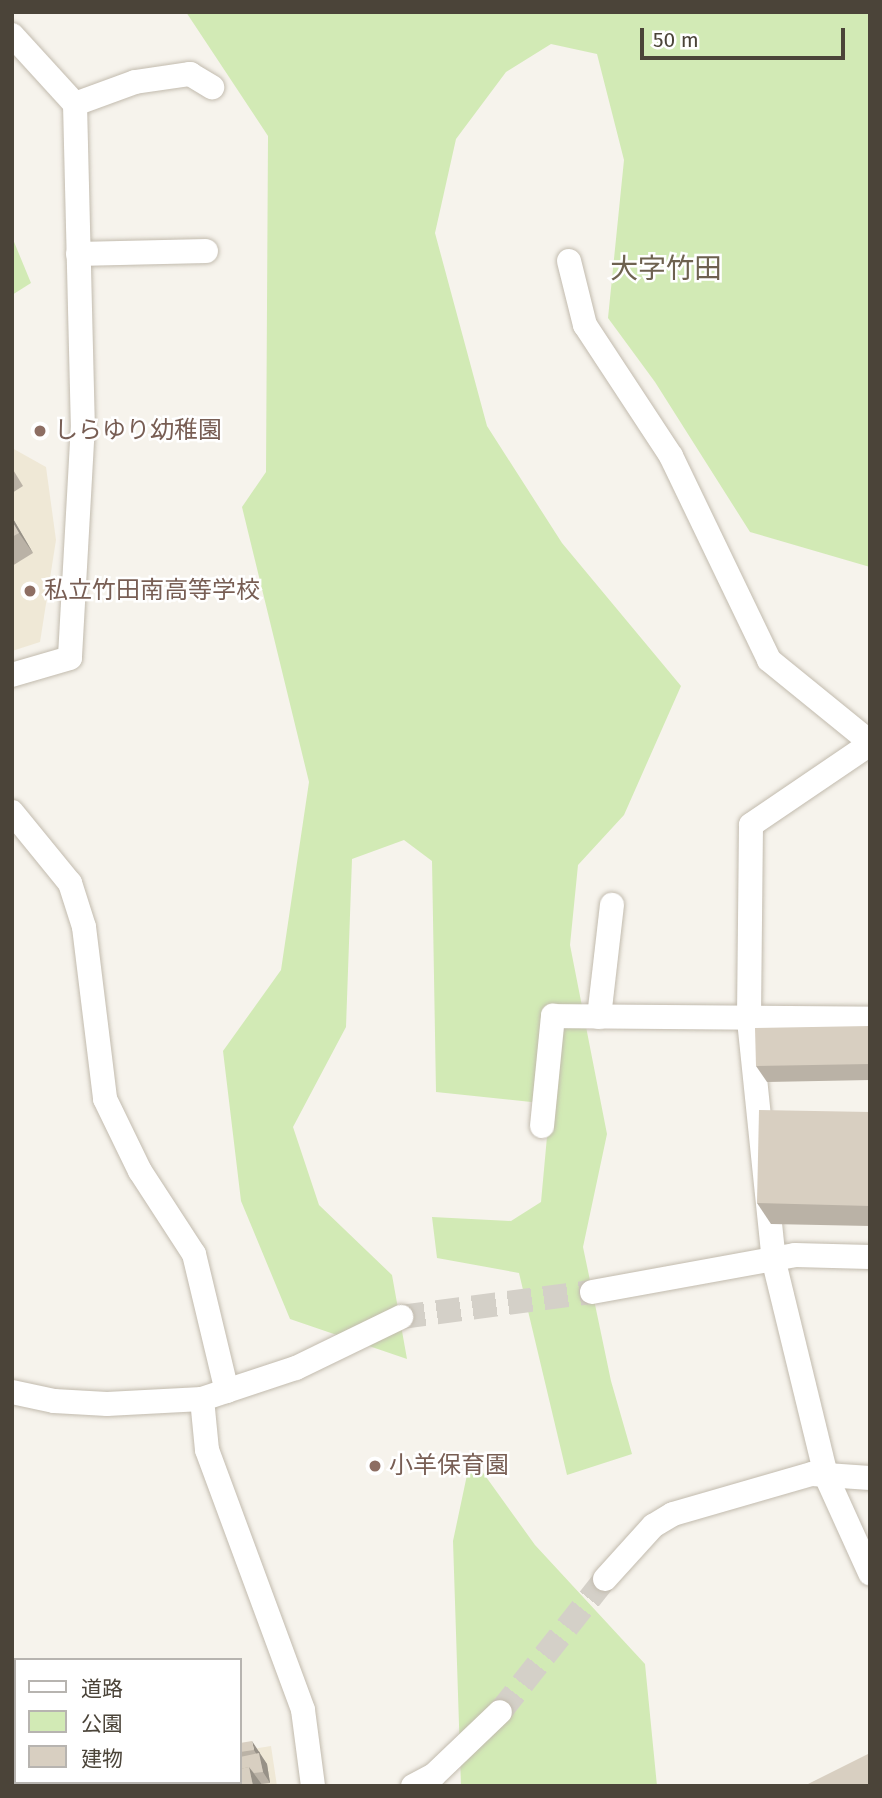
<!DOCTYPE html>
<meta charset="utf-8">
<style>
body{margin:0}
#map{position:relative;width:882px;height:1798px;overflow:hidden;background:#f6f3ec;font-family:"Fira Sans","Noto Sans JP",sans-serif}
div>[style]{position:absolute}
.education>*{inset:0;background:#efe8d6}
.green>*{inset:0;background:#d2eab5}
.street-tunnel>*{height:24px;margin-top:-12px;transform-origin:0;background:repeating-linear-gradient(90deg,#d4d0c8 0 24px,transparent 0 36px)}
.roads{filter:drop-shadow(0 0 2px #c2bbae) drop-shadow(0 0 2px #c2bbae)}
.street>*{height:24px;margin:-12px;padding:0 12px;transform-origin:12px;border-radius:12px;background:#fff}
.wall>*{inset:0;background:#bab2a6}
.shaded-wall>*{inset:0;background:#979187}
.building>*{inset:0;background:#d8cfc1}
.dots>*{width:19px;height:19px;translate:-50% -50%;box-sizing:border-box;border:4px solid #fff;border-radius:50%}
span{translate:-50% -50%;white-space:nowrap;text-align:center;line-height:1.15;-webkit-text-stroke:5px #fff;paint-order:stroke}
.education-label{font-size:24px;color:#785e54}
.left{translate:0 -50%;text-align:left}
.quarter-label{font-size:28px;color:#6e6250}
.frame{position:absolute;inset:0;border:14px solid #4b4439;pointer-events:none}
.legend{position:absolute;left:14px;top:1658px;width:228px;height:126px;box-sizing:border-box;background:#fff;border:2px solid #b7b4b0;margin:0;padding:9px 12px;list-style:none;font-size:21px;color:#4b4439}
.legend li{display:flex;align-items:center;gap:14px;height:35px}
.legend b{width:35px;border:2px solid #b7b4b0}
.scale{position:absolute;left:640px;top:28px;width:205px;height:32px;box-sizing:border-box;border:4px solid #4b4439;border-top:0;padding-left:9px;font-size:21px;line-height:24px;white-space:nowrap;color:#4b4439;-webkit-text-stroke:5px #fff;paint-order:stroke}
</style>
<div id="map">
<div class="education">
<div style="clip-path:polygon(12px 448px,46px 467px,56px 540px,40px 642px,12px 651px)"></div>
<div style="clip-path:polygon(271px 1746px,277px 1786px,93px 1786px,240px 1782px,240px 1751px)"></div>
</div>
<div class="green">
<div style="clip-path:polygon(186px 12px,870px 12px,870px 567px,750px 532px,655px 382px,608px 318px,624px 160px,597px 54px,551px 44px,506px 72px,456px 139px,435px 233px,487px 426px,562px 543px,681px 686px,624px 815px,578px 865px,570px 945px,607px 1134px,583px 1247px,611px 1381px,632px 1454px,567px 1475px,519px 1273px,437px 1258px,432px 1217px,511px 1221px,541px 1202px,550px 1104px,436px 1092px,432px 861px,404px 840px,352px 859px,346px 1027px,293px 1127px,319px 1205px,392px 1275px,407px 1359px,290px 1319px,241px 1201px,223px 1051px,281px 970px,309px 782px,242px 507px,266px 472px,268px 136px)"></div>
<div style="clip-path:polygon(12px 237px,31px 283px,12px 295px)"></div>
<div style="clip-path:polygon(471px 1456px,535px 1545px,645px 1664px,657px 1786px,461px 1786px,453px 1541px)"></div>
</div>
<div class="street-tunnel">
<div style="left:401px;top:1317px;width:193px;rotate:-7.5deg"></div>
<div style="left:500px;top:1712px;width:169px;rotate:-51.7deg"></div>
</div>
<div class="roads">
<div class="street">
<div style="left:12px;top:35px;width:93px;rotate:47.6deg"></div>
<div style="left:75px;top:104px;width:320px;rotate:88.6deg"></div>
<div style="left:83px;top:424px;width:234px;rotate:93.2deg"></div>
<div style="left:70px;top:658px;width:60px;rotate:163.7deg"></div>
<div style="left:75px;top:104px;width:64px;rotate:-20.1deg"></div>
<div style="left:135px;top:82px;width:56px;rotate:-8.3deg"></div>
<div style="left:190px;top:74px;width:26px;rotate:31deg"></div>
<div style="left:78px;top:254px;width:128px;rotate:-1.3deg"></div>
<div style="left:569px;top:261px;width:66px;rotate:76deg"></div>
<div style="left:585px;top:325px;width:157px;rotate:56.7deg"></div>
<div style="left:671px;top:456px;width:226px;rotate:64.3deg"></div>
<div style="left:769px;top:660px;width:130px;rotate:39.1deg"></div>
<div style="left:870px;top:744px;width:144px;rotate:145.8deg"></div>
<div style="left:751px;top:825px;width:195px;rotate:90.6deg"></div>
<div style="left:749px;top:1020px;width:243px;rotate:84.1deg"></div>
<div style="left:774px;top:1262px;width:220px;rotate:76.3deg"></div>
<div style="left:826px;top:1476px;width:107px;rotate:65.6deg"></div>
<div style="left:12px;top:812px;width:92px;rotate:50.8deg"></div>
<div style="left:70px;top:883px;width:46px;rotate:72.3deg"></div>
<div style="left:84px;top:927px;width:173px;rotate:83deg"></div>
<div style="left:105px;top:1099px;width:80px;rotate:64.1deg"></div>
<div style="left:140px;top:1171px;width:99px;rotate:57deg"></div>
<div style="left:194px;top:1254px;width:141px;rotate:76.5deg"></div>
<div style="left:599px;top:1017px;width:113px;rotate:-83.4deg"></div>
<div style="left:542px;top:1126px;width:111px;rotate:-84.3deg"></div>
<div style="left:553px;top:1016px;width:317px;rotate:0.5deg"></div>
<div style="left:592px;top:1292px;width:206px;rotate:-10.3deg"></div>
<div style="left:795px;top:1255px;width:75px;rotate:1.5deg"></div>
<div style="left:12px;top:1392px;width:43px;rotate:12.1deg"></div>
<div style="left:54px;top:1401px;width:53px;rotate:3.2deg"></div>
<div style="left:107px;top:1404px;width:95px;rotate:-3deg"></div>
<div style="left:202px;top:1399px;width:99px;rotate:-18.3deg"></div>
<div style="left:296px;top:1368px;width:117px;rotate:-25.9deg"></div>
<div style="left:202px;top:1399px;width:51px;rotate:84.4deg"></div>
<div style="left:207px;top:1450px;width:277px;rotate:69.7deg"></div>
<div style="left:303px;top:1710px;width:77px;rotate:82.5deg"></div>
<div style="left:605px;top:1579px;width:72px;rotate:-47.8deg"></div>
<div style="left:653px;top:1526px;width:23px;rotate:-31deg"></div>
<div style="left:673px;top:1514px;width:145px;rotate:-16.1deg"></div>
<div style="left:812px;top:1474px;width:58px;rotate:3.9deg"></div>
<div style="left:413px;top:1786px;width:24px;rotate:-28deg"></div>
<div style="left:434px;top:1775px;width:91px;rotate:-43.7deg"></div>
</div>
</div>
<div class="wall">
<div style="clip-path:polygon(12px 468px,23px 486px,12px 493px)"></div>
<div style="clip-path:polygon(12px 517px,33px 553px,12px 566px)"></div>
<div style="clip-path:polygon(870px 1026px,870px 1080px,767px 1082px,756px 1066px)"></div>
<div style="clip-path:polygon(870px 1112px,870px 1226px,771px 1224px,757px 1203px)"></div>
<div style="clip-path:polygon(240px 1743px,260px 1752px,260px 1755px,267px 1764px,270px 1783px,262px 1784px,263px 1786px,102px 1786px,240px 1782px)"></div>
</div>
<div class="shaded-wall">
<div style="clip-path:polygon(12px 517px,33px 553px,19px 533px,12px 521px)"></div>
<div style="clip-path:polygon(252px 1741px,267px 1764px,270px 1783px,263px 1772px,260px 1760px,254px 1750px)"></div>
<div style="clip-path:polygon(249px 1767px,263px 1786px,253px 1786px)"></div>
</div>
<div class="building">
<div style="clip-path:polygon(12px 521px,19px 533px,12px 537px)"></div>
<div style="clip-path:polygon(870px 1026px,870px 1064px,756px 1066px,755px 1028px)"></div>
<div style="clip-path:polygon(759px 1110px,870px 1112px,870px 1206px,757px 1203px)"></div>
<div style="clip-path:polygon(252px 1741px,254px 1750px,240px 1752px,240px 1743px)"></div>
<div style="clip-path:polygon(259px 1753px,263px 1772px,254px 1773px,249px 1767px,240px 1769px,240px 1757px)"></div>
<div style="clip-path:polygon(870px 1753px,870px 1786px,809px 1786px,808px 1784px)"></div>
<div style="clip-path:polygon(249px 1767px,253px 1786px,139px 1786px,160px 1782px,240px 1782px,240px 1769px)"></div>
<div style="clip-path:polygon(101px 1782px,160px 1782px,139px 1786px,102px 1786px)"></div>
</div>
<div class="dots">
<div style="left:40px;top:431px;background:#8d6e63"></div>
<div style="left:30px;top:591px;background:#8d6e63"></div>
<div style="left:375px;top:1466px;background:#8d6e63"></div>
</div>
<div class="education-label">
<span class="left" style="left:54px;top:431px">しらゆり幼稚園</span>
<span class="left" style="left:44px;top:591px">私立竹田南高等学校</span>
<span class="left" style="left:389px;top:1466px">小羊保育園</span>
</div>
<div class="quarter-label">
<span style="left:666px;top:269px">大字竹田</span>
</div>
<div class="frame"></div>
<ul class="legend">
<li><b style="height:9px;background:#fff"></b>道路</li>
<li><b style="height:19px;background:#d2eab5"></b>公園</li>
<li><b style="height:19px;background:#d8cfc1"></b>建物</li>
</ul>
<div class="scale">50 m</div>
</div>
